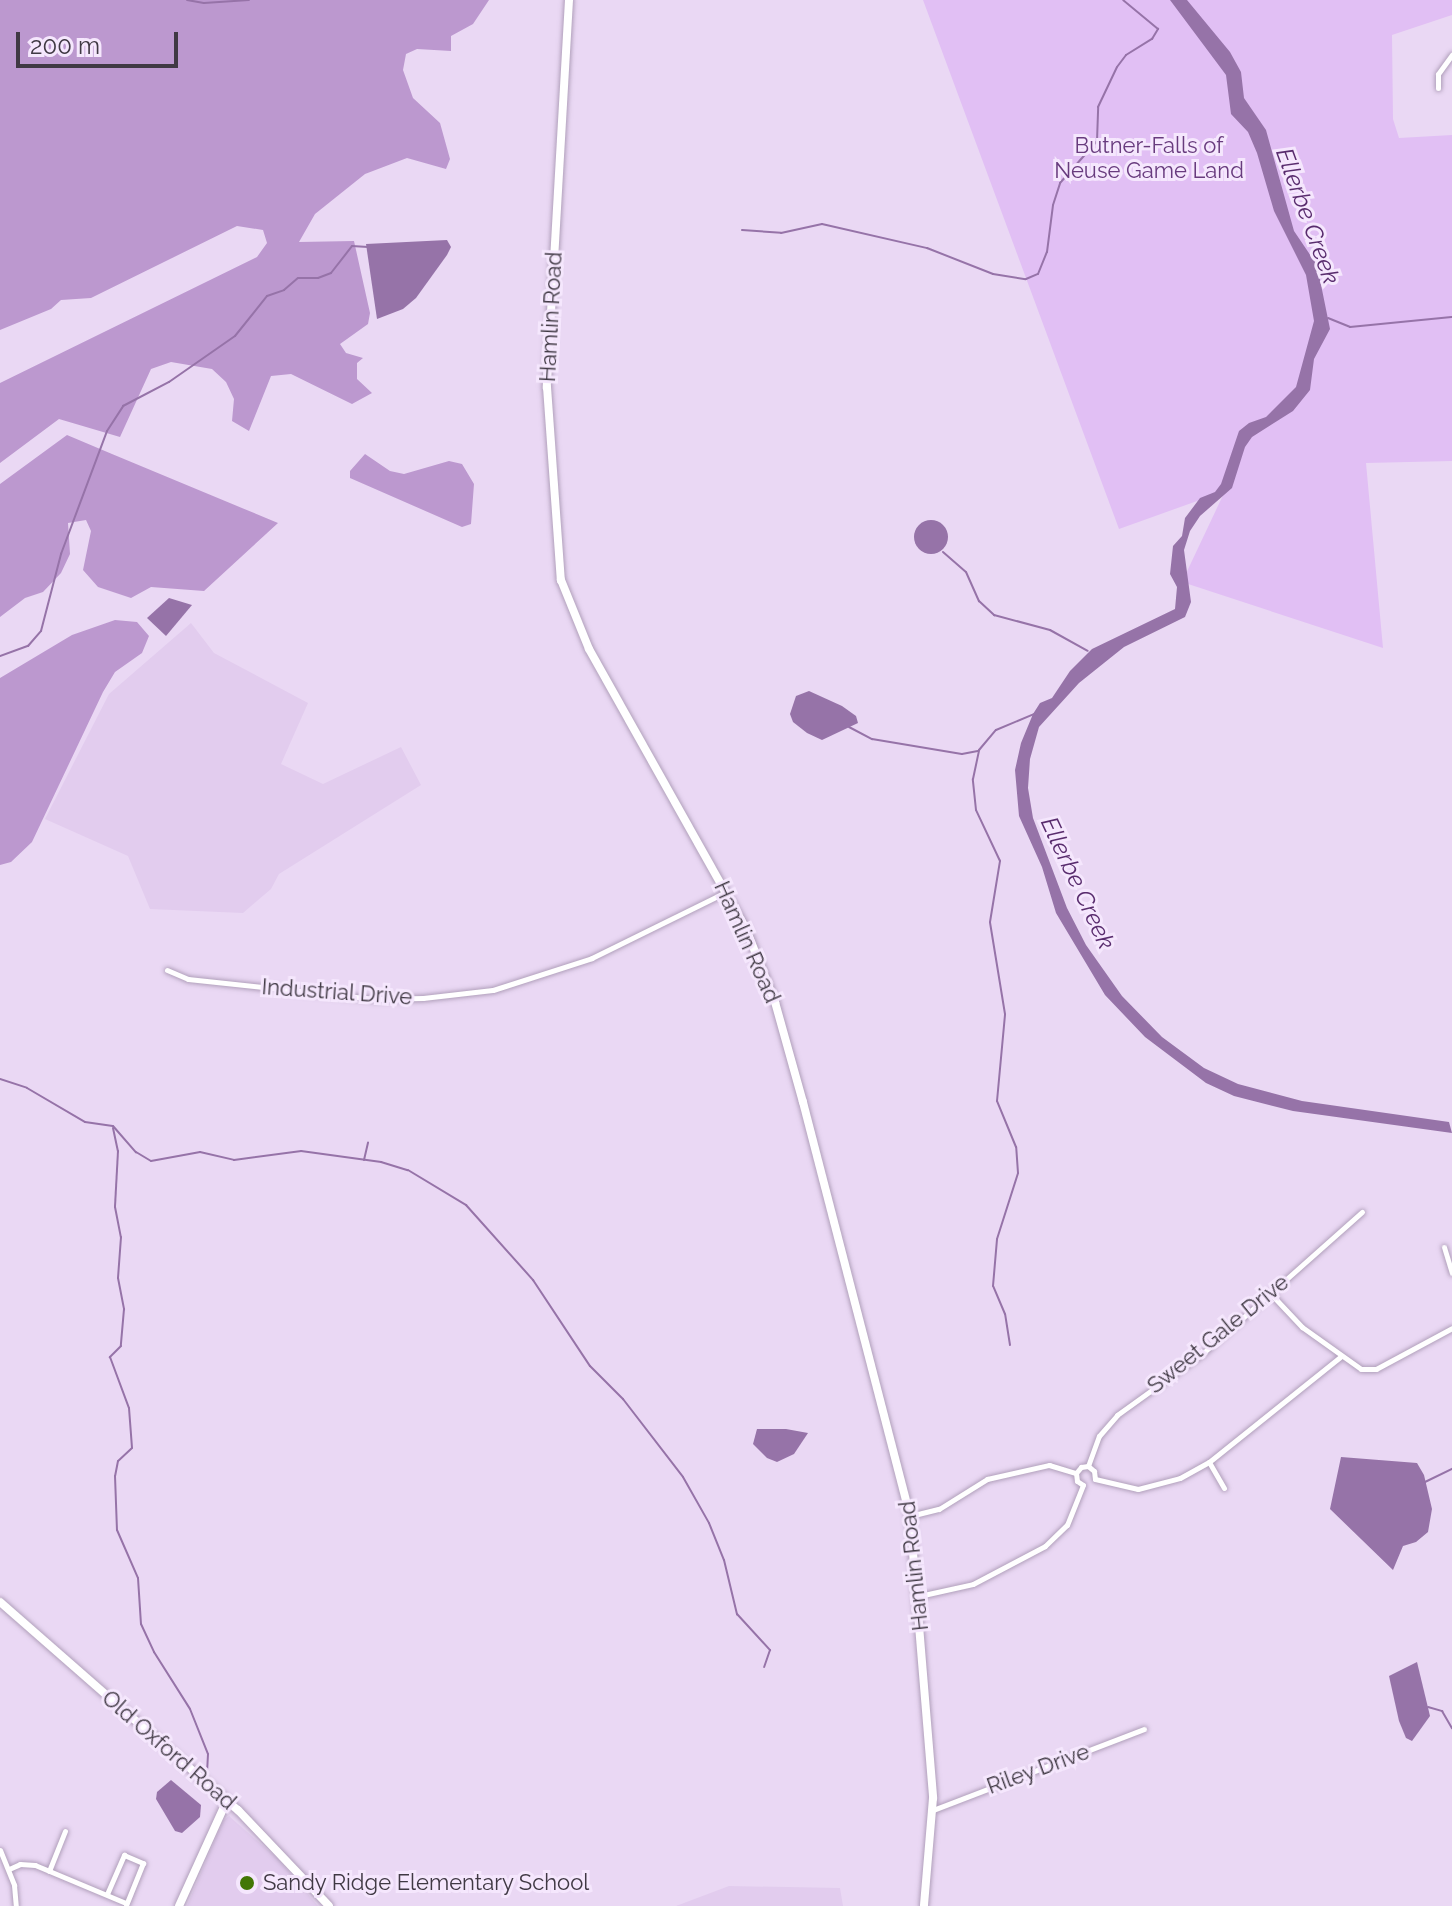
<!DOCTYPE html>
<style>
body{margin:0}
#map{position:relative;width:1452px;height:1906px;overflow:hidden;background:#ead8f4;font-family:Raleway,sans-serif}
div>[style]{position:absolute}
.built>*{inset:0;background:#e2ccee}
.green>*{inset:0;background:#e1bff4}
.forest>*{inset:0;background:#bc98cf}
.water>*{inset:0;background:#9673a8}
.round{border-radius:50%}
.stream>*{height:2px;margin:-1px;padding:0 1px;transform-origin:1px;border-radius:1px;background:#9673a8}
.roads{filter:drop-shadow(0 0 2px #b1a0bb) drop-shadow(0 0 2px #b1a0bb)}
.street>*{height:5px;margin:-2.5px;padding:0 2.5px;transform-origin:2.5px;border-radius:2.5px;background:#fff}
.secondary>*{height:8px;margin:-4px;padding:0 4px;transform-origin:4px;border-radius:4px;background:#fff}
.dots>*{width:22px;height:22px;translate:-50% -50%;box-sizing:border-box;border:4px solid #f5e7fd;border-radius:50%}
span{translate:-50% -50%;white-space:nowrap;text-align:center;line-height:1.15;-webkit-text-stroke:6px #f5e7fd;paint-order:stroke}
.park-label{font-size:22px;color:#683b7e}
.street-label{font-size:22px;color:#403944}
.poi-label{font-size:22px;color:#403944}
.left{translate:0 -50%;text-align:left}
.water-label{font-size:24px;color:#592c6e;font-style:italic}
.scale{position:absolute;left:16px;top:32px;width:162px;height:36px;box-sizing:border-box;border:4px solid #403944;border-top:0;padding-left:10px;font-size:24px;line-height:28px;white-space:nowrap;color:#403944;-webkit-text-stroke:6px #f5e7fd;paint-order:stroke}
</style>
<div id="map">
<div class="built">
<div style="clip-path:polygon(191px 623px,214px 653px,308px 703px,281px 764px,323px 784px,401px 747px,421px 785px,279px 874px,271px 889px,243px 913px,150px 909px,128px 856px,45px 819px,109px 694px)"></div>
<div style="clip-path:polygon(229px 1816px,278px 1859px,318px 1906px,187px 1906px,223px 1821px)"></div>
<div style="clip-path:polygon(729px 1886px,840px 1888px,843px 1906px,676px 1906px)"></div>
</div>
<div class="green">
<div style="clip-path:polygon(923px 0,1452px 0,1452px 15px,1392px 35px,1393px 119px,1399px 138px,1452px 135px,1452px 461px,1366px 463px,1383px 648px,1182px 582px,1225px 491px,1119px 529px)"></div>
</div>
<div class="forest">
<div style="clip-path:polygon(0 0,489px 0,473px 24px,451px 36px,451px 51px,417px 49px,406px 54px,403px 70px,413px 98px,440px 123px,450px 159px,446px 169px,407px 158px,365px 174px,315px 214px,299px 242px,354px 241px,370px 313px,368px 324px,340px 344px,346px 353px,363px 358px,357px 363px,357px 379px,372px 393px,352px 404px,291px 374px,271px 376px,249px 431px,232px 421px,234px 399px,226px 382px,212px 369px,171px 362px,151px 369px,120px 437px,59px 419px,0 463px,0 383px,257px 257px,267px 243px,263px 230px,237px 226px,91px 298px,61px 300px,51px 309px,0 330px)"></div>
<div style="clip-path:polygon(67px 435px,112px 454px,278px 523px,204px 591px,151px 587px,131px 598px,98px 587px,83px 570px,91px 531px,86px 520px,68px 523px,70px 554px,61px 573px,43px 592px,25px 598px,0 617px,0 484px)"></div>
<div style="clip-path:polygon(365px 454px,390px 471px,404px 474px,449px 461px,462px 464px,474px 484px,471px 524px,462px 527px,350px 478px,350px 471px)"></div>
<div style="clip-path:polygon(115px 620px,137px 622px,149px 636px,142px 653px,115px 672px,103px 692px,32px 842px,11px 862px,0 865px,0 678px,72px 635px)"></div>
</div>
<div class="water">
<div style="clip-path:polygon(1170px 0,1187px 0,1230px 52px,1241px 72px,1244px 98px,1266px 130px,1294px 231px,1317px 265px,1330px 329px,1314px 359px,1310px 390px,1293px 411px,1252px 437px,1245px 447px,1232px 488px,1200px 516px,1190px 531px,1184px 550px,1191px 602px,1185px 617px,1124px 647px,1079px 683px,1039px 727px,1030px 759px,1028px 788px,1033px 818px,1067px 908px,1086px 945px,1122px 996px,1162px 1037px,1204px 1068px,1238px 1084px,1302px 1101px,1449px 1122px,1452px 1133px,1293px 1111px,1234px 1096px,1206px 1083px,1145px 1037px,1105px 995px,1056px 913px,1042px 867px,1019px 816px,1015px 770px,1021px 743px,1033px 714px,1040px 703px,1052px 698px,1070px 671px,1092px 649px,1175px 609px,1177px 587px,1170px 574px,1173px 546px,1182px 536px,1185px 518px,1200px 498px,1215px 492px,1221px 484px,1239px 431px,1249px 423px,1266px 417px,1296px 387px,1314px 321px,1306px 275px,1274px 211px,1257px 153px,1248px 132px,1231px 114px,1226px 75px)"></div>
<div style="clip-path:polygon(447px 240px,451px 247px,447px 255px,416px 298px,403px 309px,377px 319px,366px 244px)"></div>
<div class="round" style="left:914px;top:520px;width:34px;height:34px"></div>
<div style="clip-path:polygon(169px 598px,192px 605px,166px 636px,147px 618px)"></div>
<div style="clip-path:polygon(809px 691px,842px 706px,856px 716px,858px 723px,822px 740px,807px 733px,793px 722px,790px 714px,796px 696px)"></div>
<div style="clip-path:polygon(757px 1429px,786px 1429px,808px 1433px,794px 1454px,777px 1462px,767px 1458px,753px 1444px)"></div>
<div style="clip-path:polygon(1341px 1457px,1417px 1463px,1424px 1475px,1432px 1509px,1428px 1532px,1416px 1542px,1403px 1546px,1393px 1570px,1330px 1509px)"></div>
<div style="clip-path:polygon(1417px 1662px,1430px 1716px,1412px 1741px,1406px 1738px,1399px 1721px,1389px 1676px)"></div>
<div style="clip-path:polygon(171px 1780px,201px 1805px,200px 1817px,182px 1833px,175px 1831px,156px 1799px,157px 1792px)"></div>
</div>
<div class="stream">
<div style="left:187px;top:0;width:17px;rotate:10deg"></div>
<div style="left:204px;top:3px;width:45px;rotate:-3.8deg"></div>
<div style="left:742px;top:230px;width:39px;rotate:4deg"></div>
<div style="left:781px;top:233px;width:42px;rotate:-12.4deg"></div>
<div style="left:822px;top:224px;width:108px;rotate:12.9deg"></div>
<div style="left:927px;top:248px;width:71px;rotate:21.5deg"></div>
<div style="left:993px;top:274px;width:33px;rotate:9deg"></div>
<div style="left:1026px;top:279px;width:13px;rotate:-23deg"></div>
<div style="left:1038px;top:274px;width:24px;rotate:-68deg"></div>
<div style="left:1047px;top:252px;width:47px;rotate:-82.7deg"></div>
<div style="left:1053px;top:205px;width:23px;rotate:-72deg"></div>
<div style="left:1060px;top:183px;width:56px;rotate:-48.6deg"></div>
<div style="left:1097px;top:141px;width:34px;rotate:-88deg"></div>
<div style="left:1098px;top:107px;width:44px;rotate:-64.6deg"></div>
<div style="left:1117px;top:67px;width:15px;rotate:-53deg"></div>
<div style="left:1126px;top:55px;width:31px;rotate:-32deg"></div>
<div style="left:1152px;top:39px;width:12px;rotate:-59deg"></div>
<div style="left:1158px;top:29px;width:45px;rotate:-140.4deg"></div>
<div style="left:1328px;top:318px;width:24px;rotate:22deg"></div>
<div style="left:1350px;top:327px;width:102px;rotate:-5.6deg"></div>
<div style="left:943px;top:552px;width:30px;rotate:41deg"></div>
<div style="left:966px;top:572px;width:32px;rotate:66deg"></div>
<div style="left:979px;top:601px;width:21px;rotate:43deg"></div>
<div style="left:994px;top:615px;width:58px;rotate:15deg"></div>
<div style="left:1050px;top:630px;width:43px;rotate:28.9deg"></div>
<div style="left:0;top:656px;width:30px;rotate:-20deg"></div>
<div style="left:28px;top:646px;width:20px;rotate:-49deg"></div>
<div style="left:41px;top:631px;width:80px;rotate:-75.4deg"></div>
<div style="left:61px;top:554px;width:131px;rotate:-69.5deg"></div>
<div style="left:107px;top:431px;width:30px;rotate:-57deg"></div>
<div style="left:123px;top:406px;width:52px;rotate:-27.6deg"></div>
<div style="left:169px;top:382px;width:80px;rotate:-34.9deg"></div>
<div style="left:235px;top:336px;width:51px;rotate:-51.3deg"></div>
<div style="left:267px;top:296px;width:18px;rotate:-19deg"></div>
<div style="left:284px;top:290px;width:18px;rotate:-41deg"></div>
<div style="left:298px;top:278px;width:20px"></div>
<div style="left:318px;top:278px;width:14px;rotate:-21deg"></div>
<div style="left:331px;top:273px;width:34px;rotate:-52deg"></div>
<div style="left:352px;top:246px;width:16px;rotate:4deg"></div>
<div style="left:849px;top:727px;width:26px;rotate:28deg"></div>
<div style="left:872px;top:739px;width:91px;rotate:9.5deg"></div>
<div style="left:962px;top:754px;width:16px;rotate:-11deg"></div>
<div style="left:0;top:1079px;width:28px;rotate:18deg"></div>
<div style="left:27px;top:1088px;width:67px;rotate:30.4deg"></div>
<div style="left:85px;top:1122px;width:28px;rotate:8deg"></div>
<div style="left:113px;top:1126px;width:35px;rotate:49deg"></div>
<div style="left:136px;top:1152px;width:17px;rotate:31deg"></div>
<div style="left:151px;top:1161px;width:50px;rotate:-10.4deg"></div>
<div style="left:200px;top:1152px;width:35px;rotate:13deg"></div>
<div style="left:234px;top:1160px;width:68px;rotate:-7.7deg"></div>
<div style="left:301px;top:1151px;width:81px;rotate:7.8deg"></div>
<div style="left:381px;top:1162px;width:28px;rotate:17deg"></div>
<div style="left:408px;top:1170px;width:68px;rotate:31.1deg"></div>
<div style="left:466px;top:1205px;width:101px;rotate:48.2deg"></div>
<div style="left:533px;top:1280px;width:103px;rotate:56.5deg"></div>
<div style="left:590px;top:1366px;width:47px;rotate:45deg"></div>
<div style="left:623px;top:1399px;width:98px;rotate:52.4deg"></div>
<div style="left:683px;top:1477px;width:53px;rotate:60.5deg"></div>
<div style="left:709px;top:1523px;width:40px;rotate:68deg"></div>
<div style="left:724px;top:1560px;width:56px;rotate:76.5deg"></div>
<div style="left:737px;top:1614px;width:49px;rotate:47.5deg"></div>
<div style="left:770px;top:1650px;width:18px;rotate:109deg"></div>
<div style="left:113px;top:1128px;width:24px;rotate:78deg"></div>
<div style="left:118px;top:1151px;width:56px;rotate:93.1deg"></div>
<div style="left:115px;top:1207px;width:31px;rotate:79deg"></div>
<div style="left:121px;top:1237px;width:41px;rotate:94.2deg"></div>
<div style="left:118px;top:1278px;width:32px;rotate:79deg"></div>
<div style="left:124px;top:1309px;width:37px;rotate:95deg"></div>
<div style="left:121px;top:1346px;width:16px;rotate:135deg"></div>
<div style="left:110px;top:1357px;width:54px;rotate:69.6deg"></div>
<div style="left:129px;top:1408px;width:40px;rotate:85.7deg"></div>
<div style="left:132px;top:1448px;width:19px;rotate:137deg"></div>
<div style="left:118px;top:1461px;width:15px;rotate:101deg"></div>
<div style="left:115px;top:1476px;width:54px;rotate:87.9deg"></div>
<div style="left:117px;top:1530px;width:52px;rotate:66.4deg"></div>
<div style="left:138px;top:1578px;width:46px;rotate:86.3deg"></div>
<div style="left:141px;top:1624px;width:31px;rotate:65deg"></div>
<div style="left:154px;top:1652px;width:67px;rotate:57.7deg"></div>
<div style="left:190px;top:1709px;width:48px;rotate:68.2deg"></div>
<div style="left:208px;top:1754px;width:19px;rotate:93deg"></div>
<div style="left:364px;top:1160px;width:18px;rotate:-77deg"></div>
<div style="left:1010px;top:1345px;width:31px;rotate:-99deg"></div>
<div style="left:1005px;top:1314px;width:30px;rotate:-113deg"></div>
<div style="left:993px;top:1286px;width:47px;rotate:-85.1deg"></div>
<div style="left:997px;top:1239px;width:69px;rotate:-72.3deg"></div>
<div style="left:1018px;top:1173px;width:26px;rotate:-94deg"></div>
<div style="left:1016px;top:1147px;width:50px;rotate:-112.4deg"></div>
<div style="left:997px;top:1101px;width:87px;rotate:-84.7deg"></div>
<div style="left:1005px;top:1014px;width:93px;rotate:-99.3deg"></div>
<div style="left:990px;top:922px;width:62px;rotate:-80.7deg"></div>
<div style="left:1000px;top:861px;width:56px;rotate:-115.2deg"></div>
<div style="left:976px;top:810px;width:31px;rotate:-96deg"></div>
<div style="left:973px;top:779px;width:30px;rotate:-78deg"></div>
<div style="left:979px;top:750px;width:26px;rotate:-50deg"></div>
<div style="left:996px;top:730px;width:41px;rotate:-22.8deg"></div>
<div style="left:1425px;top:1482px;width:30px;rotate:-26deg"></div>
<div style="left:1428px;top:1707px;width:15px;rotate:16deg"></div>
<div style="left:1442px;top:1711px;width:20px;rotate:60deg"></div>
</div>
<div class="roads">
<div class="street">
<div style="left:1438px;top:88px;width:14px;rotate:-90deg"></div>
<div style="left:1438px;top:74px;width:24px;rotate:-54deg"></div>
<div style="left:167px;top:970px;width:23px;rotate:23deg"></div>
<div style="left:188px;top:979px;width:187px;rotate:6.1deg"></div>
<div style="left:374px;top:999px;width:49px;rotate:-1.2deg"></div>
<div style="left:423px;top:998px;width:70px;rotate:-6.5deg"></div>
<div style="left:493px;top:990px;width:104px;rotate:-17.9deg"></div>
<div style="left:592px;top:958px;width:149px;rotate:-26.2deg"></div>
<div style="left:1444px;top:1247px;width:27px;rotate:73deg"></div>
<div style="left:1270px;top:1293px;width:47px;rotate:46.7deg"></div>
<div style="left:1302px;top:1327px;width:72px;rotate:35.4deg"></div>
<div style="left:1361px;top:1369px;width:15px"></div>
<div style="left:1376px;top:1369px;width:86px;rotate:-28.3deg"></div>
<div style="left:1209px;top:1462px;width:30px;rotate:60deg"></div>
<div style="left:1088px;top:1466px;width:32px;rotate:-70deg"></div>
<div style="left:1099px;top:1436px;width:28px;rotate:-49deg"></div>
<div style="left:1117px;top:1415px;width:105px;rotate:-35.7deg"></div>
<div style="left:1202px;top:1354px;width:214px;rotate:-41.6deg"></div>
<div style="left:1088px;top:1466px;width:8px;rotate:40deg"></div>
<div style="left:1094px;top:1471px;width:8px;rotate:83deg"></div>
<div style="left:1076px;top:1473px;width:8px;rotate:83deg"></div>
<div style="left:1077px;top:1481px;width:7px;rotate:34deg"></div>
<div style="left:1076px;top:1473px;width:8px;rotate:-50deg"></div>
<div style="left:1081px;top:1467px;width:7px;rotate:-8deg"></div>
<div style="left:1095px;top:1479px;width:44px;rotate:13.1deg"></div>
<div style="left:1138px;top:1489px;width:43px;rotate:-14.7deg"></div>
<div style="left:1180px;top:1478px;width:33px;rotate:-29deg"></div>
<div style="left:1209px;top:1462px;width:168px;rotate:-38.7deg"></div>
<div style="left:910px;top:1516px;width:30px;rotate:-14deg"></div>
<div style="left:939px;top:1509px;width:57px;rotate:-32deg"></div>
<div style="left:987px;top:1479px;width:64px;rotate:-12.7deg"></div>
<div style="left:1049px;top:1465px;width:28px;rotate:17deg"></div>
<div style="left:919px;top:1596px;width:55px;rotate:-12.5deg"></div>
<div style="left:973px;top:1584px;width:81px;rotate:-27.8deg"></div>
<div style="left:1045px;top:1546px;width:30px;rotate:-44deg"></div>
<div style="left:1067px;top:1525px;width:43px;rotate:-68.2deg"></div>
<div style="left:933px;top:1810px;width:226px;rotate:-21deg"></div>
<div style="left:0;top:1850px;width:38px;rotate:68deg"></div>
<div style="left:14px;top:1885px;width:21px;rotate:85deg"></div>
<div style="left:9px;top:1869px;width:12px;rotate:-24deg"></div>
<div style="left:20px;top:1864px;width:15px;rotate:4deg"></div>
<div style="left:35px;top:1865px;width:99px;rotate:22.7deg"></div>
<div style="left:49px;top:1871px;width:43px;rotate:-68.2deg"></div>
<div style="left:107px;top:1894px;width:43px;rotate:-66.4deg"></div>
<div style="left:124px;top:1855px;width:21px;rotate:23deg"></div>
<div style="left:143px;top:1863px;width:45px;rotate:112deg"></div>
</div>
<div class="secondary">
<div style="left:569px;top:0;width:388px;rotate:93.3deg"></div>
<div style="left:547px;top:387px;width:194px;rotate:85.9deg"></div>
<div style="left:561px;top:580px;width:74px;rotate:67.9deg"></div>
<div style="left:589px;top:649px;width:321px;rotate:60.7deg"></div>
<div style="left:746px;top:929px;width:79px;rotate:68.3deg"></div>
<div style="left:775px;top:1002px;width:104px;rotate:74.4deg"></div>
<div style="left:803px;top:1102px;width:428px;rotate:75.5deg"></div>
<div style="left:910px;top:1516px;width:283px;rotate:85.3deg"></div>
<div style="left:933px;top:1798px;width:108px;rotate:94.8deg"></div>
<div style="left:0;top:1602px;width:316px;rotate:41.2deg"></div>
<div style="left:238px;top:1810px;width:132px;rotate:46.5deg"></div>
<div style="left:179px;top:1906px;width:116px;rotate:-65.6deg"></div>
</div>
</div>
<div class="dots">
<div style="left:247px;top:1883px;background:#427705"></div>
</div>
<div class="park-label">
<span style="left:1149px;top:158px">Butner-Falls of<br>Neuse Game Land</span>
</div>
<div class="street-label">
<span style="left:551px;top:317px;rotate:-87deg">Hamlin Road</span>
<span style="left:747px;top:942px;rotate:66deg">Hamlin Road</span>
<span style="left:337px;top:992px;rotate:4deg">Industrial Drive</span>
<span style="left:1218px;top:1334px;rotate:-39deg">Sweet Gale Drive</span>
<span style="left:914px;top:1566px;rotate:-96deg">Hamlin Road</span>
<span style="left:169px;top:1750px;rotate:41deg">Old Oxford Road</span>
<span style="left:1038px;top:1769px;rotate:-20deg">Riley Drive</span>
</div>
<div class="poi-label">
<span class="left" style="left:263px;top:1883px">Sandy Ridge Elementary School</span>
</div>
<div class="water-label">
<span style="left:1308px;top:216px;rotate:70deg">Ellerbe Creek</span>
<span style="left:1078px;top:883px;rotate:65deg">Ellerbe Creek</span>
</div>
<div class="scale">200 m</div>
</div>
